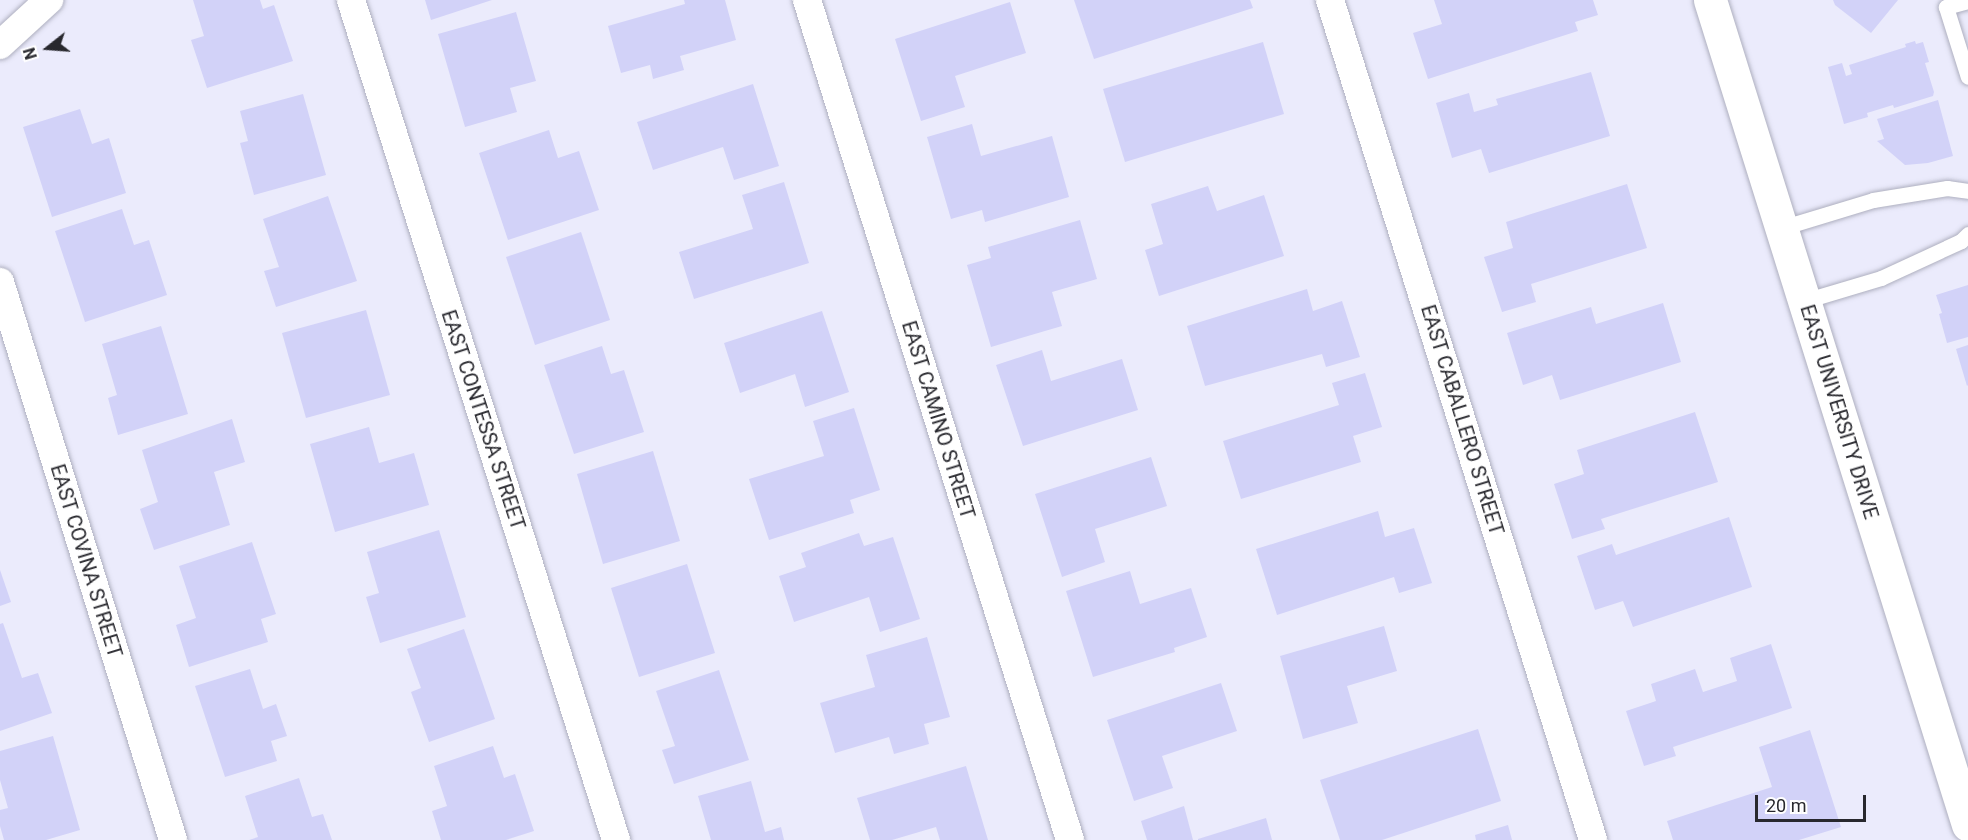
<!DOCTYPE html>
<style>
body{margin:0}
#map{position:relative;width:1968px;height:840px;overflow:hidden;background:#ebebfc;font-family:Roboto,sans-serif}
div>[style]{position:absolute}
.building>*{inset:0;background:#d2d2f8}
.roads{filter:drop-shadow(0 0 2px #aeafbf) drop-shadow(0 0 2px #aeafbf)}
.service>*{height:15px;margin:-7.5px;padding:0 7.5px;transform-origin:7.5px;border-radius:7.5px;background:#fff}
.minor>*{height:28px;margin:-14px;padding:0 14px;transform-origin:14px;border-radius:14px;background:#fff}
.secondary>*{height:33px;margin:-16.5px;padding:0 16.5px;transform-origin:16.5px;border-radius:16.5px;background:#fff}
span{translate:-50% -50%;white-space:nowrap;text-align:center;line-height:1.15;-webkit-text-stroke:6px #fff;paint-order:stroke}
.street-label{font-size:20px;color:#28282e}
.north{position:absolute;left:18px;top:18px;width:60px;height:60px;-webkit-text-stroke:4px #fff;paint-order:stroke;rotate:253deg;font-size:16px;font-weight:700;line-height:24px;text-align:center;color:#28282e}
.north::after{content:'';display:block;margin:auto;width:21px;height:27px;background:#28282e;clip-path:polygon(50% 0,100% 100%,50% 72%,0 100%)}
.scale{position:absolute;left:1755px;top:795px;width:111px;height:27px;box-sizing:border-box;border:3px solid #28282e;border-top:0;padding-left:8px;font-size:18px;line-height:21px;white-space:nowrap;color:#28282e;-webkit-text-stroke:4px #fff;paint-order:stroke}
</style>
<div id="map">
<div class="building">
<div style="clip-path:polygon(193px 0,260px 0,263px 9px,274px 5px,293px 61px,207px 88px,191px 40px,204px 36px)"></div>
<div style="clip-path:polygon(425px 0,492px 0,431px 20px)"></div>
<div style="clip-path:polygon(684px 0,725px 0,736px 40px,680px 56px,684px 70px,653px 79px,650px 65px,621px 73px,608px 26px,685px 4px)"></div>
<div style="clip-path:polygon(1074px 0,1250px 0,1253px 8px,1094px 59px)"></div>
<div style="clip-path:polygon(1434px 0,1593px 0,1598px 15px,1575px 22px,1578px 31px,1428px 79px,1413px 33px,1442px 24px)"></div>
<div style="clip-path:polygon(1833px 0,1898px 0,1871px 33px,1835px 5px)"></div>
<div style="clip-path:polygon(1010px 2px,1026px 53px,955px 76px,965px 107px,921px 121px,895px 39px)"></div>
<div style="clip-path:polygon(516px 12px,536px 81px,510px 88px,517px 112px,465px 127px,438px 34px)"></div>
<div style="clip-path:polygon(1915px 41px,1916px 44px,1923px 42px,1929px 62px,1925px 63px,1934px 92px,1933px 96px,1894px 108px,1893px 105px,1867px 113px,1868px 117px,1844px 124px,1828px 67px,1842px 63px,1846px 76px,1852px 74px,1849px 65px,1906px 47px,1905px 44px)"></div>
<div style="clip-path:polygon(1263px 42px,1284px 114px,1125px 162px,1103px 89px)"></div>
<div style="clip-path:polygon(1591px 72px,1610px 136px,1489px 173px,1481px 149px,1452px 158px,1436px 103px,1469px 93px,1474px 112px,1498px 105px,1496px 99px)"></div>
<div style="clip-path:polygon(753px 84px,779px 166px,734px 180px,723px 147px,653px 170px,637px 122px)"></div>
<div style="clip-path:polygon(303px 94px,326px 175px,254px 195px,240px 143px,248px 141px,240px 111px)"></div>
<div style="clip-path:polygon(1938px 100px,1953px 156px,1928px 163px,1905px 165px,1877px 141px,1884px 139px,1877px 119px)"></div>
<div style="clip-path:polygon(80px 109px,92px 144px,109px 138px,126px 193px,52px 217px,23px 127px)"></div>
<div style="clip-path:polygon(972px 124px,981px 156px,1052px 136px,1069px 197px,985px 222px,982px 210px,951px 219px,927px 137px)"></div>
<div style="clip-path:polygon(549px 130px,558px 158px,579px 151px,599px 210px,508px 240px,479px 153px)"></div>
<div style="clip-path:polygon(784px 182px,809px 263px,694px 299px,679px 252px,753px 229px,742px 195px)"></div>
<div style="clip-path:polygon(1627px 184px,1647px 248px,1531px 284px,1536px 302px,1502px 312px,1484px 257px,1513px 248px,1506px 222px)"></div>
<div style="clip-path:polygon(1208px 186px,1217px 211px,1264px 195px,1284px 256px,1159px 296px,1145px 250px,1163px 244px,1151px 204px)"></div>
<div style="clip-path:polygon(328px 196px,357px 281px,276px 307px,264px 271px,279px 267px,263px 219px)"></div>
<div style="clip-path:polygon(122px 209px,134px 245px,149px 240px,167px 295px,85px 322px,55px 231px)"></div>
<div style="clip-path:polygon(1080px 220px,1097px 279px,1052px 292px,1062px 326px,991px 347px,967px 265px,991px 258px,988px 247px)"></div>
<div style="clip-path:polygon(581px 232px,610px 320px,535px 345px,506px 257px)"></div>
<div style="clip-path:polygon(1968px 285px,1968px 337px,1947px 343px,1939px 314px,1942px 313px,1936px 295px)"></div>
<div style="clip-path:polygon(1307px 289px,1313px 311px,1342px 301px,1360px 357px,1326px 367px,1322px 354px,1205px 386px,1187px 326px)"></div>
<div style="clip-path:polygon(1663px 303px,1681px 362px,1560px 400px,1552px 375px,1523px 385px,1507px 333px,1591px 307px,1596px 324px)"></div>
<div style="clip-path:polygon(366px 310px,390px 395px,306px 418px,282px 333px)"></div>
<div style="clip-path:polygon(822px 311px,849px 392px,805px 407px,795px 374px,740px 393px,724px 343px)"></div>
<div style="clip-path:polygon(161px 326px,188px 414px,118px 435px,108px 398px,117px 395px,102px 344px)"></div>
<div style="clip-path:polygon(1968px 345px,1968px 385px,1967px 386px,1956px 349px)"></div>
<div style="clip-path:polygon(602px 346px,611px 374px,624px 370px,644px 432px,574px 454px,544px 365px)"></div>
<div style="clip-path:polygon(1042px 350px,1051px 381px,1122px 359px,1138px 410px,1023px 446px,996px 365px)"></div>
<div style="clip-path:polygon(1365px 373px,1382px 427px,1353px 436px,1361px 462px,1241px 499px,1223px 441px,1339px 405px,1332px 383px)"></div>
<div style="clip-path:polygon(854px 408px,880px 490px,850px 500px,854px 513px,769px 540px,749px 479px,824px 456px,813px 421px)"></div>
<div style="clip-path:polygon(1695px 412px,1718px 482px,1601px 519px,1605px 529px,1572px 539px,1554px 484px,1584px 474px,1577px 450px)"></div>
<div style="clip-path:polygon(232px 419px,245px 462px,214px 472px,230px 525px,154px 550px,140px 509px,158px 502px,142px 450px)"></div>
<div style="clip-path:polygon(369px 427px,379px 463px,414px 453px,429px 505px,335px 532px,310px 444px)"></div>
<div style="clip-path:polygon(653px 451px,680px 541px,603px 564px,577px 474px)"></div>
<div style="clip-path:polygon(1151px 457px,1167px 506px,1095px 529px,1105px 562px,1062px 577px,1035px 494px)"></div>
<div style="clip-path:polygon(1378px 511px,1385px 537px,1414px 528px,1432px 583px,1399px 593px,1394px 577px,1277px 615px,1256px 549px)"></div>
<div style="clip-path:polygon(1729px 517px,1752px 587px,1633px 627px,1623px 601px,1595px 610px,1577px 556px,1612px 544px,1616px 555px)"></div>
<div style="clip-path:polygon(439px 530px,466px 617px,380px 643px,366px 597px,379px 593px,367px 552px)"></div>
<div style="clip-path:polygon(859px 533px,864px 546px,893px 537px,920px 619px,880px 632px,869px 597px,794px 622px,779px 576px,806px 567px,801px 553px)"></div>
<div style="clip-path:polygon(252px 542px,276px 614px,261px 619px,268px 642px,189px 667px,176px 625px,196px 618px,179px 566px)"></div>
<div style="clip-path:polygon(687px 564px,715px 653px,639px 677px,611px 588px)"></div>
<div style="clip-path:polygon(0 570px,11px 602px,0 606px)"></div>
<div style="clip-path:polygon(1130px 571px,1140px 604px,1191px 588px,1207px 637px,1174px 648px,1175px 652px,1093px 677px,1066px 591px)"></div>
<div style="clip-path:polygon(3px 623px,22px 678px,38px 673px,52px 713px,0 731px,0 624px)"></div>
<div style="clip-path:polygon(1384px 626px,1397px 671px,1347px 686px,1358px 723px,1303px 739px,1280px 656px)"></div>
<div style="clip-path:polygon(464px 629px,495px 719px,429px 742px,411px 692px,421px 688px,407px 649px)"></div>
<div style="clip-path:polygon(927px 637px,950px 717px,924px 724px,929px 744px,894px 754px,889px 737px,835px 753px,820px 703px,875px 687px,866px 655px)"></div>
<div style="clip-path:polygon(1771px 644px,1792px 708px,1673px 747px,1676px 756px,1644px 766px,1626px 711px,1656px 701px,1651px 684px,1695px 669px,1703px 692px,1737px 681px,1730px 658px)"></div>
<div style="clip-path:polygon(250px 669px,263px 709px,276px 704px,287px 736px,271px 741px,277px 761px,225px 777px,195px 686px)"></div>
<div style="clip-path:polygon(719px 670px,749px 760px,674px 784px,662px 750px,675px 746px,656px 691px)"></div>
<div style="clip-path:polygon(1221px 683px,1237px 731px,1162px 756px,1173px 788px,1134px 801px,1107px 720px)"></div>
<div style="clip-path:polygon(1478px 729px,1501px 801px,1382px 840px,1340px 840px,1320px 780px)"></div>
<div style="clip-path:polygon(1810px 730px,1841px 827px,1799px 840px,1673px 840px,1667px 821px,1772px 787px,1759px 747px)"></div>
<div style="clip-path:polygon(53px 736px,80px 830px,46px 840px,4px 840px,0 826px,0 810px,8px 808px,0 780px,0 751px)"></div>
<div style="clip-path:polygon(493px 746px,504px 778px,515px 774px,534px 831px,506px 840px,441px 840px,432px 811px,447px 806px,434px 766px)"></div>
<div style="clip-path:polygon(966px 766px,988px 840px,940px 840px,936px 827px,892px 840px,870px 840px,857px 798px)"></div>
<div style="clip-path:polygon(299px 778px,312px 817px,323px 814px,332px 840px,249px 840px,258px 837px,245px 796px)"></div>
<div style="clip-path:polygon(751px 781px,765px 832px,781px 827px,784px 840px,711px 840px,698px 796px)"></div>
<div style="clip-path:polygon(1184px 806px,1193px 840px,1147px 840px,1141px 821px)"></div>
<div style="clip-path:polygon(1266px 818px,1272px 840px,1198px 840px,1198px 839px)"></div>
<div style="clip-path:polygon(1508px 825px,1512px 840px,1476px 840px,1475px 835px)"></div>
</div>
<div class="roads">
<div class="service">
<div style="left:1968px;top:1px;width:23px;rotate:165deg"></div>
<div style="left:1946px;top:7px;width:73px;rotate:72.6deg"></div>
<div style="left:1781px;top:228px;width:96px;rotate:-16.9deg"></div>
<div style="left:1873px;top:200px;width:75px;rotate:-9.2deg"></div>
<div style="left:1947px;top:188px;width:21px;rotate:8deg"></div>
<div style="left:1804px;top:301px;width:80px;rotate:-16.6deg"></div>
<div style="left:1881px;top:278px;width:88px;rotate:-24.8deg"></div>
<div style="left:1961px;top:241px;width:10px;rotate:-45deg"></div>
</div>
<div class="minor">
<div style="left:351px;top:0;width:881px;rotate:72.49deg"></div>
<div style="left:807px;top:0;width:880px;rotate:72.61deg"></div>
<div style="left:1330px;top:0;width:880px;rotate:72.61deg"></div>
<div style="left:0;top:45px;width:67px;rotate:-42.6deg"></div>
<div style="left:0;top:282px;width:584px;rotate:72.77deg"></div>
</div>
<div class="secondary">
<div style="left:1710px;top:0;width:864px;rotate:72.63deg"></div>
</div>
</div>
<div class="street-label">
<span style="left:1839px;top:412px;rotate:73deg">EAST UNIVERSITY DRIVE</span>
<span style="left:483px;top:420px;rotate:72deg">EAST CONTESSA STREET</span>
<span style="left:938px;top:420px;rotate:73deg">EAST CAMINO STREET</span>
<span style="left:1462px;top:420px;rotate:73deg">EAST CABALLERO STREET</span>
<span style="left:86px;top:561px;rotate:73deg">EAST COVINA STREET</span>
</div>
<div class="north">N</div>
<div class="scale">20 m</div>
</div>
